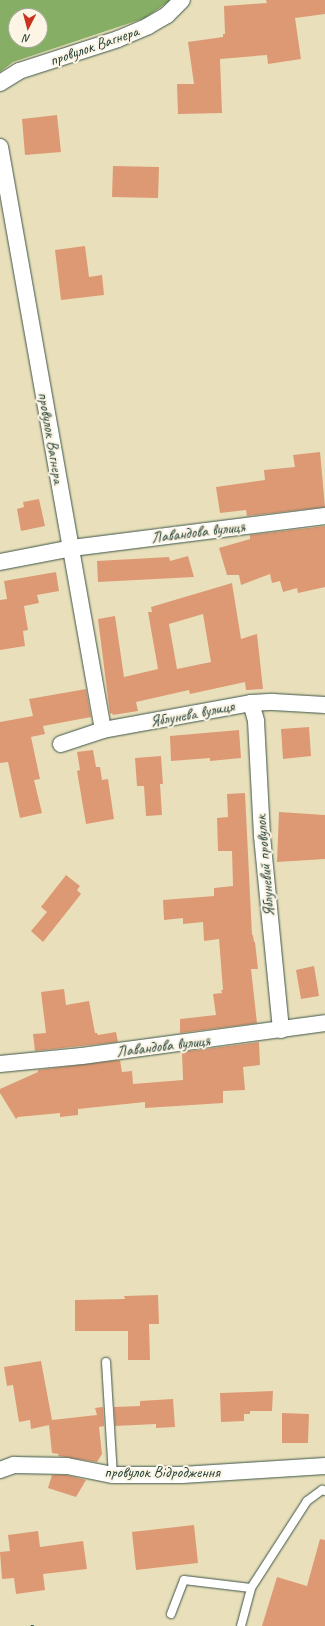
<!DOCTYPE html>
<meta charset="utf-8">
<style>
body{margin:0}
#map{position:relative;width:325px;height:1626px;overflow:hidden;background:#e9e0bb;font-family:Caveat,sans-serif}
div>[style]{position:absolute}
.forest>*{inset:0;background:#86ae64}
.building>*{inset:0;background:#dd9974}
.path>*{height:2.5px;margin-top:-1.25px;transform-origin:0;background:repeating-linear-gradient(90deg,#3d5548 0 1px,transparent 0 4px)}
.roads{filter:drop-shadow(0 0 1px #3d5548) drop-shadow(0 0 1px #3d5548)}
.lane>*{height:8px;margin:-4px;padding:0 4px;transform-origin:4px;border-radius:4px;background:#fff}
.street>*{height:16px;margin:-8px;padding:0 8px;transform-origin:8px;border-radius:8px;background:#fff}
span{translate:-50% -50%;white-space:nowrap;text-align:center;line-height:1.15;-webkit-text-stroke:4px #fcf5e5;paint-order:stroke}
.street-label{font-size:16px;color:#1f3d34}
.north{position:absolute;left:8px;top:8px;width:40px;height:40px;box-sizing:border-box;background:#fcf5e5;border:1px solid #a4ab9e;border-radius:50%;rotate:186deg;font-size:11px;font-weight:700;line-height:16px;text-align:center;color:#1f3d34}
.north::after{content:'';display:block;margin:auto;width:14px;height:18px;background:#c8321e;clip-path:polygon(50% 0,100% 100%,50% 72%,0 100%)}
</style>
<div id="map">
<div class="forest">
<div style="clip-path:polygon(evenodd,0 0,171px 0,145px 18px,13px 62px,0 72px,0 0,16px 16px,40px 16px,40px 40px,16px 40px,16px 16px)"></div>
</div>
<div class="building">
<div style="clip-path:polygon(266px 0,325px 0,325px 14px,295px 18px,301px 59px,268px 64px,267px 55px,220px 59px,222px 113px,178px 114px,177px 84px,194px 84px,188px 42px,223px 37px,223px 34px,225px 34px,224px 6px,267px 3px)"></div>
<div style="clip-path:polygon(57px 115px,61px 152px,25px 155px,22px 119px)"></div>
<div style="clip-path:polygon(113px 166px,159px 167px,158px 198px,112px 197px)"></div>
<div style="clip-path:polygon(85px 246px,89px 277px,102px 275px,104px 295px,61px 300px,55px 250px)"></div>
<div style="clip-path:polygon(320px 452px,325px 507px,247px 516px,246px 510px,220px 513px,216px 487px,265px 480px,264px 470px,295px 467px,293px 455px)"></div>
<div style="clip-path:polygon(39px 499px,45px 526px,21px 531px,17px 509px,24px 507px,23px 502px)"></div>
<div style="clip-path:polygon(325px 526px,325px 587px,298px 593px,297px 588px,283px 592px,280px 581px,272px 583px,270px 574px,241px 585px,239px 575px,227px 575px,219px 548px,250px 539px,250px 535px)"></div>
<div style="clip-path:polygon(188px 556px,194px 577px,98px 582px,97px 561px,169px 557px,170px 561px)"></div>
<div style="clip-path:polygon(56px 572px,59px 591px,37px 595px,39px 603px,24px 606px,28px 630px,23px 631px,25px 646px,0 650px,0 600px,7px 599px,4px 581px)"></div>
<div style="clip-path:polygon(evenodd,232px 583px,241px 639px,257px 634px,263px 689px,246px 690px,245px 682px,190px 694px,189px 690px,136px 702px,138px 711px,113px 715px,112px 713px,110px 714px,98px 619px,115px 616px,124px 677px,158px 669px,148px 612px,152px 612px,151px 607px,232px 583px,203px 614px,211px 662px,177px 669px,169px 624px,203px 614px)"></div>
<div style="clip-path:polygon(86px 689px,91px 717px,43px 726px,45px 734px,31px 737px,40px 779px,34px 780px,42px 813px,20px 818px,8px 762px,0 763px,0 722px,33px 716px,29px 699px)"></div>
<div style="clip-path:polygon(309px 727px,311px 756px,283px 759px,281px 729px)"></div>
<div style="clip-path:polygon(239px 730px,241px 758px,210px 761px,210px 758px,171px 761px,170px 736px)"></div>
<div style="clip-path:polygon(93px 750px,96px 767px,100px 767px,102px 780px,108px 779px,114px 819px,86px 824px,77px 771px,80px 770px,77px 752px)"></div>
<div style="clip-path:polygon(161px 756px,163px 784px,160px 784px,162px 815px,146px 816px,144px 786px,137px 786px,135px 758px)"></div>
<div style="clip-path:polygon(245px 793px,252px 935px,253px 935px,254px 942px,255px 942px,258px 969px,251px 969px,257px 1023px,180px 1033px,180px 1019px,216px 1015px,213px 994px,222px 993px,221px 990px,223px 990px,219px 939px,204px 941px,203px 922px,183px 924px,183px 918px,164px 920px,163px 900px,214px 896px,214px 888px,233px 886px,232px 851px,218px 851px,217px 818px,228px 817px,227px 794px)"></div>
<div style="clip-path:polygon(279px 812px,325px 815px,325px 859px,277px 862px)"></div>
<div style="clip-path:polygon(66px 875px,80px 886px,77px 890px,81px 894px,43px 942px,31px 931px,47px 912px,41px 907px)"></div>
<div style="clip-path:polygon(314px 966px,319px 996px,301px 999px,296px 970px)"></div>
<div style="clip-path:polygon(64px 989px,66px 1005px,89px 1001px,95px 1033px,97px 1033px,98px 1035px,116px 1032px,118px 1042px,35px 1051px,33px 1034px,46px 1033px,41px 992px)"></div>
<div style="clip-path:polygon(259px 1042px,260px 1065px,243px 1067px,245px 1090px,223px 1091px,223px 1103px,145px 1108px,145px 1102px,78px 1109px,78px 1115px,60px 1117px,60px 1113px,18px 1117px,16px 1119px,0 1093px,0 1089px,38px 1072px,38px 1070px,120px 1060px,122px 1072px,132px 1071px,133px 1084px,183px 1080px,182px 1052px)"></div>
<div style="clip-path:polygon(158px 1295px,159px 1324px,149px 1324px,150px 1360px,128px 1360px,128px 1331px,75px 1331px,75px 1300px,125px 1299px,124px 1296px)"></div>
<div style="clip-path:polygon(41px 1361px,52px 1420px,97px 1415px,95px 1408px,103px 1407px,104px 1426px,99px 1427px,102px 1454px,97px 1462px,58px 1456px,59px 1454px,52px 1453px,49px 1425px,31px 1429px,30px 1420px,19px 1422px,13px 1385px,7px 1386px,4px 1367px)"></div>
<div style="clip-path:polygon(273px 1391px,272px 1411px,250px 1411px,250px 1414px,244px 1414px,244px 1421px,221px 1422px,220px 1393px)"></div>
<div style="clip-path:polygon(173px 1399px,175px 1427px,156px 1428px,156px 1424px,115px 1426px,114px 1407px,140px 1406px,140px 1401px)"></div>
<div style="clip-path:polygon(282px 1413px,309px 1414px,308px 1443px,282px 1443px)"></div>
<div style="clip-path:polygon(52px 1475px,66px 1475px,86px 1480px,76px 1497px,48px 1488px)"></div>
<div style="clip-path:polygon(194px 1525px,198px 1563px,136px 1570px,132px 1532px)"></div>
<div style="clip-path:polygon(38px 1531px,40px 1547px,83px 1541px,87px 1569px,43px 1574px,45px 1590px,16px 1594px,14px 1578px,2px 1579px,0 1552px,10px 1551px,8px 1535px)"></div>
<div style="clip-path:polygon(320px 1539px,325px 1540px,325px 1626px,262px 1626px,277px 1577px,307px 1586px)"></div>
</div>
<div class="path">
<div style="left:32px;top:1626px;width:2px;rotate:-90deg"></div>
</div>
<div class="roads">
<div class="lane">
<div style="left:106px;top:1362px;width:113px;rotate:86.5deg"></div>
<div style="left:171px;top:1614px;width:36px;rotate:-69deg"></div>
<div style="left:184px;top:1580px;width:67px;rotate:6.8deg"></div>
<div style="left:241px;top:1626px;width:39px;rotate:-75deg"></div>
<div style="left:251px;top:1588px;width:103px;rotate:-57.2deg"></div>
<div style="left:307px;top:1501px;width:19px;rotate:-36deg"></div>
<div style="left:322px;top:1490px;width:3px;rotate:18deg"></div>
</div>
<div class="street">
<div style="left:0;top:83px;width:22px;rotate:-32deg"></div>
<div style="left:19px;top:71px;width:104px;rotate:-17.9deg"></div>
<div style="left:118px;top:39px;width:33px;rotate:-23deg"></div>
<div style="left:148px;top:26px;width:22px;rotate:-30deg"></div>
<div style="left:167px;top:15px;width:21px;rotate:-45deg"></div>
<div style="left:0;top:147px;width:592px;rotate:79.98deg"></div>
<div style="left:0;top:562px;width:73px;rotate:-11deg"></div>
<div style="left:72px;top:548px;width:255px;rotate:-7.2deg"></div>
<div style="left:251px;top:703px;width:19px;rotate:74deg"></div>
<div style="left:256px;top:721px;width:115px;rotate:87deg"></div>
<div style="left:262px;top:836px;width:195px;rotate:84.4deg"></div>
<div style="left:61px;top:744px;width:44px;rotate:-18.4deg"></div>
<div style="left:103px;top:730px;width:150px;rotate:-10.3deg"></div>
<div style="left:251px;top:703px;width:22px;rotate:-3deg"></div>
<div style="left:273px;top:702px;width:52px;rotate:3.3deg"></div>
<div style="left:0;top:1064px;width:82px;rotate:-5.6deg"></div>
<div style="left:82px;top:1056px;width:245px;rotate:-7.7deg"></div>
<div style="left:0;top:1470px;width:15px;rotate:-20deg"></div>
<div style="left:14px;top:1465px;width:53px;rotate:1.1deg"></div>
<div style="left:67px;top:1466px;width:47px;rotate:11.1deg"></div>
<div style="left:113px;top:1475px;width:69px"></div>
<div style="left:182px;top:1475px;width:143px;rotate:-3.6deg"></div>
</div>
</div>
<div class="street-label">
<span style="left:94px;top:46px;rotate:-19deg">провулок Вагнера</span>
<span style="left:51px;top:438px;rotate:80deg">провулок Вагнера</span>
<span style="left:198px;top:532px;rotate:-7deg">Лавандова вулиця</span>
<span style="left:192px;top:714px;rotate:-11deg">Яблунева вулиця</span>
<span style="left:265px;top:866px;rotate:-95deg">Яблуневий провулок</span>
<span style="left:163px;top:1046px;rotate:-7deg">Лавандова вулиця</span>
<span style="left:162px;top:1472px">провулок Відродження</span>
</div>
<div class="north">N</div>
</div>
